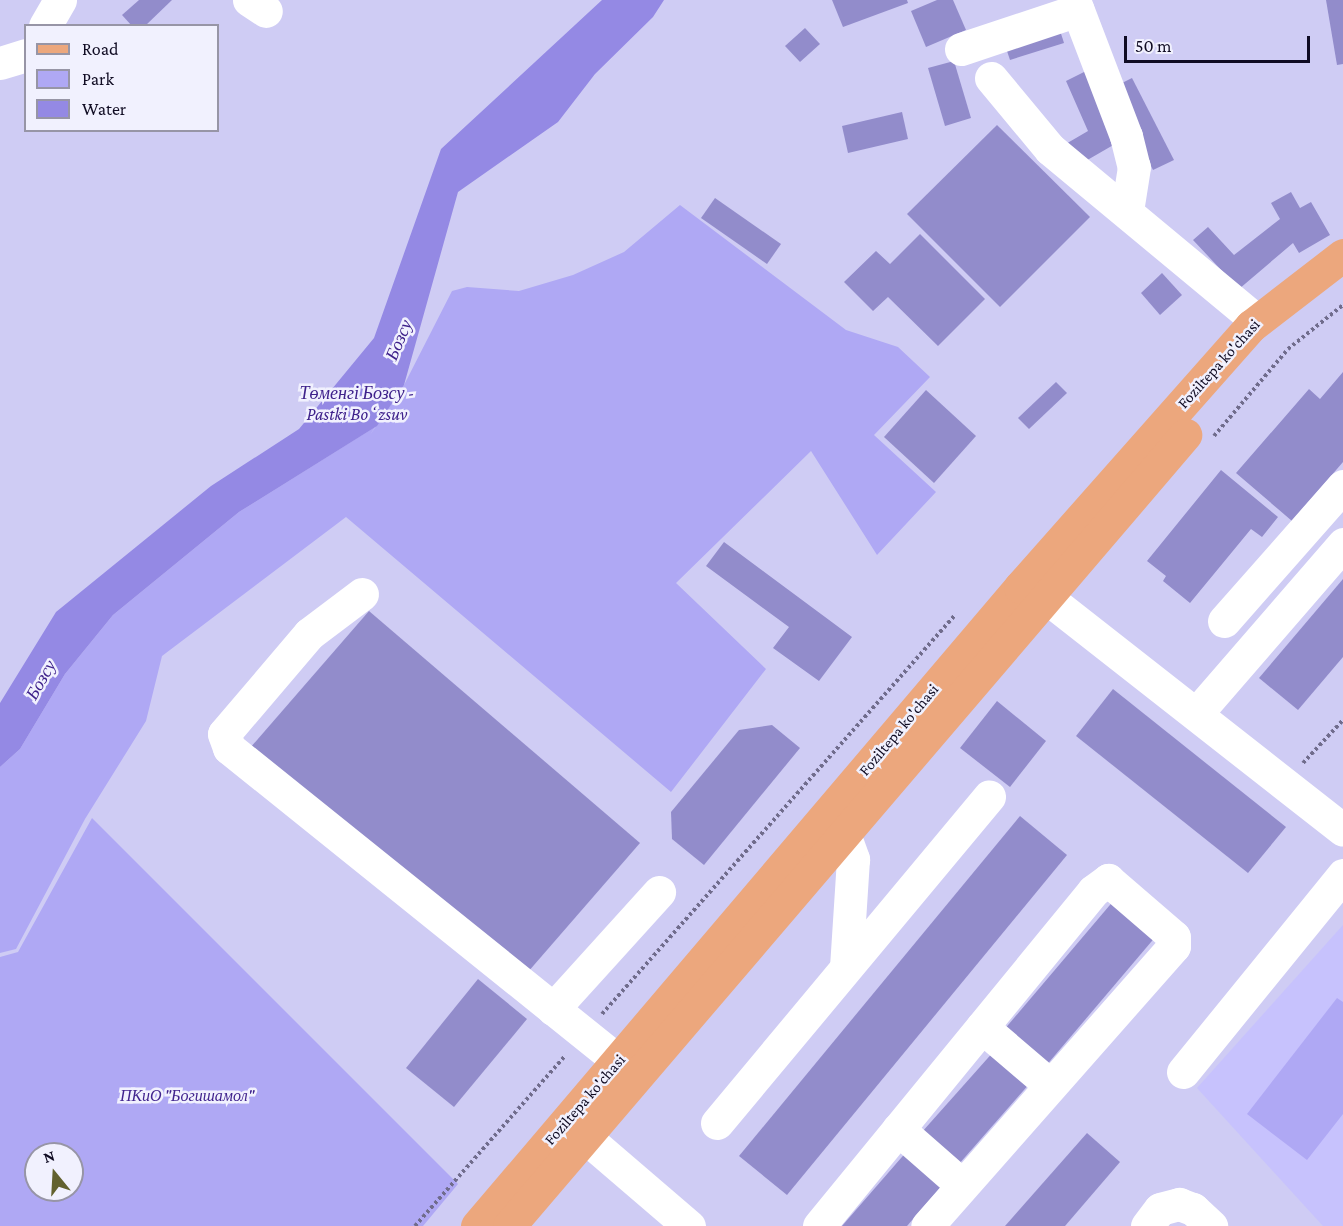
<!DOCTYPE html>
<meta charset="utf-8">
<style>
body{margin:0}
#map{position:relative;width:1343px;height:1226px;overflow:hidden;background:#cfccf4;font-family:"Crimson Pro",serif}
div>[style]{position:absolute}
.built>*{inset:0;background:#c7c2fd}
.green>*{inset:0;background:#afa8f4}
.water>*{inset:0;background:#9489e4}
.building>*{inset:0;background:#928ccb}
.path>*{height:4px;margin-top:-2px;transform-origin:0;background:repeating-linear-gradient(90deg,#706c8c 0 3px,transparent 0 6px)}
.minor>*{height:33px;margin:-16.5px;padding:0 16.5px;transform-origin:16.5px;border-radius:16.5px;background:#fff}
.major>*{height:33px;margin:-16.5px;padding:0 16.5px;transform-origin:16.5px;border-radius:16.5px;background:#eca77d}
span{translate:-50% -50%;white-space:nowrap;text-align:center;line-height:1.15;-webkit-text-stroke:5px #f1f1fe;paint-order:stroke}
.street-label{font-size:16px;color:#100c23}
.park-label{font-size:16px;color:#41248e;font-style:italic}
.water-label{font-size:18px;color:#3e218b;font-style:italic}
.legend{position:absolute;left:24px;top:24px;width:195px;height:108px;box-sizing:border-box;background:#f1f1fe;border:2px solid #9795a6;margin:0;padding:8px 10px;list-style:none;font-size:18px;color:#100c23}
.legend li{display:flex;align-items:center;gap:12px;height:30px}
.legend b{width:30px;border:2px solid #9795a6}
.north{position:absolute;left:24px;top:1142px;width:60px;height:60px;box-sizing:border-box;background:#f1f1fe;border:2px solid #9795a6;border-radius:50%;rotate:342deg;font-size:16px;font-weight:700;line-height:24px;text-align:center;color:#100c23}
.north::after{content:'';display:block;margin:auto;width:21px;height:27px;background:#63622f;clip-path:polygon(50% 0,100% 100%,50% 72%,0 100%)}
.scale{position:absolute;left:1124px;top:36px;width:186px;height:27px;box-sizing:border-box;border:3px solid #100c23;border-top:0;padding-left:8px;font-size:18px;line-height:21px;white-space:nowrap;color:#100c23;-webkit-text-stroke:4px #f1f1fe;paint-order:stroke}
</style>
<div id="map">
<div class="built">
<div style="clip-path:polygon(1343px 925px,1343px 1226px,1323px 1226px,1197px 1088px)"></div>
</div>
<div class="green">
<div style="clip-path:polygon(680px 205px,846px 330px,898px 347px,930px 377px,874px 435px,936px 492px,877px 555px,811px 451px,676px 583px,766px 669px,671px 792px,346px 517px,162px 656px,146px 721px,85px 819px,16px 949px,0 953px,0 767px,20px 749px,65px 674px,113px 615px,239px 512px,375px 427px,370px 435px,404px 385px,452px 291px,467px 287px,519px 291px,573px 275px,624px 252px)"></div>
<div style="clip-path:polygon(evenodd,92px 818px,458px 1184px,423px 1226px,0 1226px,0 957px,18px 952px,92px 818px,36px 1154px,72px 1154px,72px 1190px,36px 1190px,36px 1154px)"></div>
<div style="clip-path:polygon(1337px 998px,1343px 1002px,1343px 1114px,1307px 1160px,1247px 1114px)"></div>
</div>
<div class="water">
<div style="clip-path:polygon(602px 0,664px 0,653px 17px,595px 74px,558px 122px,458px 192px,404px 385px,377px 426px,239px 512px,113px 615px,65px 674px,20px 749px,0 767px,0 703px,56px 612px,211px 486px,299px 429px,374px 338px,441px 149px)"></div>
</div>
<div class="building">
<div style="clip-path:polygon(139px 0,172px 0,145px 26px,132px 26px,122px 15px)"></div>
<div style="clip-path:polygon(832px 0,907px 0,908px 3px,843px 27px)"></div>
<div style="clip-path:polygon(937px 0,953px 0,966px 30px,926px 47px,911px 11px)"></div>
<div style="clip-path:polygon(1326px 0,1343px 0,1343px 64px,1337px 65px)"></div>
<div style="clip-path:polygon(1057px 21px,1064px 43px,1010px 60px,1003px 39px)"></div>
<div style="clip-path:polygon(805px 28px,820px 44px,800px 62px,785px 46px)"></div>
<div style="clip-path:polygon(954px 61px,971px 118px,945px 126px,928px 68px)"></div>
<div style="clip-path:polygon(1090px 69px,1122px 140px,1077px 166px,1064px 145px,1088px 131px,1066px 81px)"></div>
<div style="clip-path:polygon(1132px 78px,1174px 160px,1153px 170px,1112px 88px)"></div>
<div style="clip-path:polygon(902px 112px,908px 139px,848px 153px,842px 126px)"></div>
<div style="clip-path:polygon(997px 125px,1090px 217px,1000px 307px,907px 214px)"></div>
<div style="clip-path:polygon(1291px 192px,1300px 208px,1311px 202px,1330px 235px,1299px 253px,1293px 243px,1239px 289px,1193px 240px,1208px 227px,1234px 255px,1280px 219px,1271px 203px)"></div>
<div style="clip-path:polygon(715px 198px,781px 244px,767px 264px,701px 218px)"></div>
<div style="clip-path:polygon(920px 234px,985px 299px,938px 346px,888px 297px,873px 311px,844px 282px,876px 251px,890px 264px)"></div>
<div style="clip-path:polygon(1162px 273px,1182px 295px,1160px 315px,1141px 293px)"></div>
<div style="clip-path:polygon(1343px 372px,1343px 462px,1292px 521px,1236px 473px,1309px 389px,1320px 399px)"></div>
<div style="clip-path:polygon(1056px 382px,1067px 393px,1029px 429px,1018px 418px)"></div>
<div style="clip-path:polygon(926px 390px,976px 436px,934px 483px,884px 437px)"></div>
<div style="clip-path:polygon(1221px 470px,1278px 517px,1262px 537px,1251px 529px,1190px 603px,1163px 581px,1166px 576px,1147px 561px)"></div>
<div style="clip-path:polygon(724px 542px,852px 637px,819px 681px,773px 648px,789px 627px,706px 566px)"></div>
<div style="clip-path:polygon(1343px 579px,1343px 657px,1298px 710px,1259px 678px)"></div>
<div style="clip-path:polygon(369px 611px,640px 843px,521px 980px,250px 748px)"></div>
<div style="clip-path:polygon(1113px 689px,1286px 827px,1248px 873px,1076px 736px)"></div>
<div style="clip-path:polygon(997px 701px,1046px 741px,1010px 787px,960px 748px)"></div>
<div style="clip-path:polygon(772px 725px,800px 748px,704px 865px,672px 839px,671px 812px,739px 730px)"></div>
<div style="clip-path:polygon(1020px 816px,1067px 855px,787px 1195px,739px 1156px)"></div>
<div style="clip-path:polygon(1115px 899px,1157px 935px,1045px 1067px,1003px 1031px)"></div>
<div style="clip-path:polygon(478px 979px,527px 1019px,454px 1107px,406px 1068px)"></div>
<div style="clip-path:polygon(995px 1050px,1031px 1082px,959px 1164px,922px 1132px)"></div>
<div style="clip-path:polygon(1087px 1133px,1120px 1162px,1065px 1226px,1005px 1226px)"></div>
<div style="clip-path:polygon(908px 1150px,945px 1182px,907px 1226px,842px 1226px)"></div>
</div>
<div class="path">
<div style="left:1214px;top:436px;width:114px;rotate:-49.6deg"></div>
<div style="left:1288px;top:349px;width:70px;rotate:-38.7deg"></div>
<div style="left:1303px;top:763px;width:59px;rotate:-47.1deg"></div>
<div style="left:602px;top:1014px;width:533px;rotate:-48.5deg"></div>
<div style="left:415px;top:1226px;width:227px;rotate:-48.6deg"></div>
</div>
<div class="minor">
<div style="left:249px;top:0;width:20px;rotate:33deg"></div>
<div style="left:1074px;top:0;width:146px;rotate:69.1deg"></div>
<div style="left:1126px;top:136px;width:32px;rotate:76deg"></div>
<div style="left:1134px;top:167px;width:45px;rotate:99deg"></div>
<div style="left:45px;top:26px;width:30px;rotate:-60deg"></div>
<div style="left:961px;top:49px;width:123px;rotate:-18.4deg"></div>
<div style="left:0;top:63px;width:27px;rotate:-17deg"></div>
<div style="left:991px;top:78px;width:92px;rotate:50.3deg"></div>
<div style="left:1050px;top:149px;width:269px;rotate:39.7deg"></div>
<div style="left:362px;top:594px;width:66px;rotate:143deg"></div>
<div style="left:309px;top:634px;width:131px;rotate:130.4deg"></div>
<div style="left:224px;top:734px;width:15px;rotate:70deg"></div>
<div style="left:229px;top:748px;width:499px;rotate:38.8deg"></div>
<div style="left:1046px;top:597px;width:377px;rotate:38.1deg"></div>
<div style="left:1224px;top:621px;width:180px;rotate:-48.6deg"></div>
<div style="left:1196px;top:714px;width:225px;rotate:-49.1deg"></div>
<div style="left:844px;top:834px;width:27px;rotate:70deg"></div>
<div style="left:853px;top:859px;width:108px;rotate:93.7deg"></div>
<div style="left:553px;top:1009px;width:158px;rotate:-47.8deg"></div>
<div style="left:982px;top:1027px;width:89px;rotate:40.5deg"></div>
<div style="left:1183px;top:1072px;width:254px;rotate:-50.9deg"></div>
<div style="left:717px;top:1123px;width:425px;rotate:-50.2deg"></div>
<div style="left:898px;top:1129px;width:85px;rotate:41.2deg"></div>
<div style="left:585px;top:1137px;width:137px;rotate:40.6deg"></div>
<div style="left:819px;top:1226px;width:433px;rotate:-50.7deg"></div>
<div style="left:1093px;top:891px;width:19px;rotate:-36deg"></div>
<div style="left:1108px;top:880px;width:87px;rotate:40.8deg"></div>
<div style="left:1174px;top:937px;width:9px;rotate:90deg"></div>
<div style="left:1174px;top:946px;width:373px;rotate:131.4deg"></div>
<div style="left:1147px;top:1226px;width:21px;rotate:-53deg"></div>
<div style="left:1160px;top:1209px;width:20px;rotate:-15deg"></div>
<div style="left:1179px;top:1204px;width:15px;rotate:20deg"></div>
<div style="left:1193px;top:1209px;width:25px;rotate:43deg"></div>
</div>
<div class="major">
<div style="left:477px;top:1226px;width:839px;rotate:-49.64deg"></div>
<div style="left:1020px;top:587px;width:349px;rotate:-48.5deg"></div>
<div style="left:1251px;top:326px;width:116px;rotate:-37.7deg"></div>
<div style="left:509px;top:1226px;width:1041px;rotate:-49.48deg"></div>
</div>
<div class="street-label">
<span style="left:1219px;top:364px;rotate:-48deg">Foziltepa ko'chasi</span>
<span style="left:899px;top:730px;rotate:-50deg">Foziltepa ko'chasi</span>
<span style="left:585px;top:1100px;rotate:-49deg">Foziltepa ko'chasi</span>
</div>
<div class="park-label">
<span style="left:187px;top:1096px">ПКиО "Богишамол"</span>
</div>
<div class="water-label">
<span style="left:399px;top:340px;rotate:-67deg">Бозсу</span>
<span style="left:357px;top:404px">Төменгі Бозсу -<br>Pastki Boʻzsuv</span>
<span style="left:41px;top:680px;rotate:-60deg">Бозсу</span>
</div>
<ul class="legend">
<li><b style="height:8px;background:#eca77d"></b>Road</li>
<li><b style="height:16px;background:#afa8f4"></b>Park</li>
<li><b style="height:16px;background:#9489e4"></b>Water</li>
</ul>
<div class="north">N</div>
<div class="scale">50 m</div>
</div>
